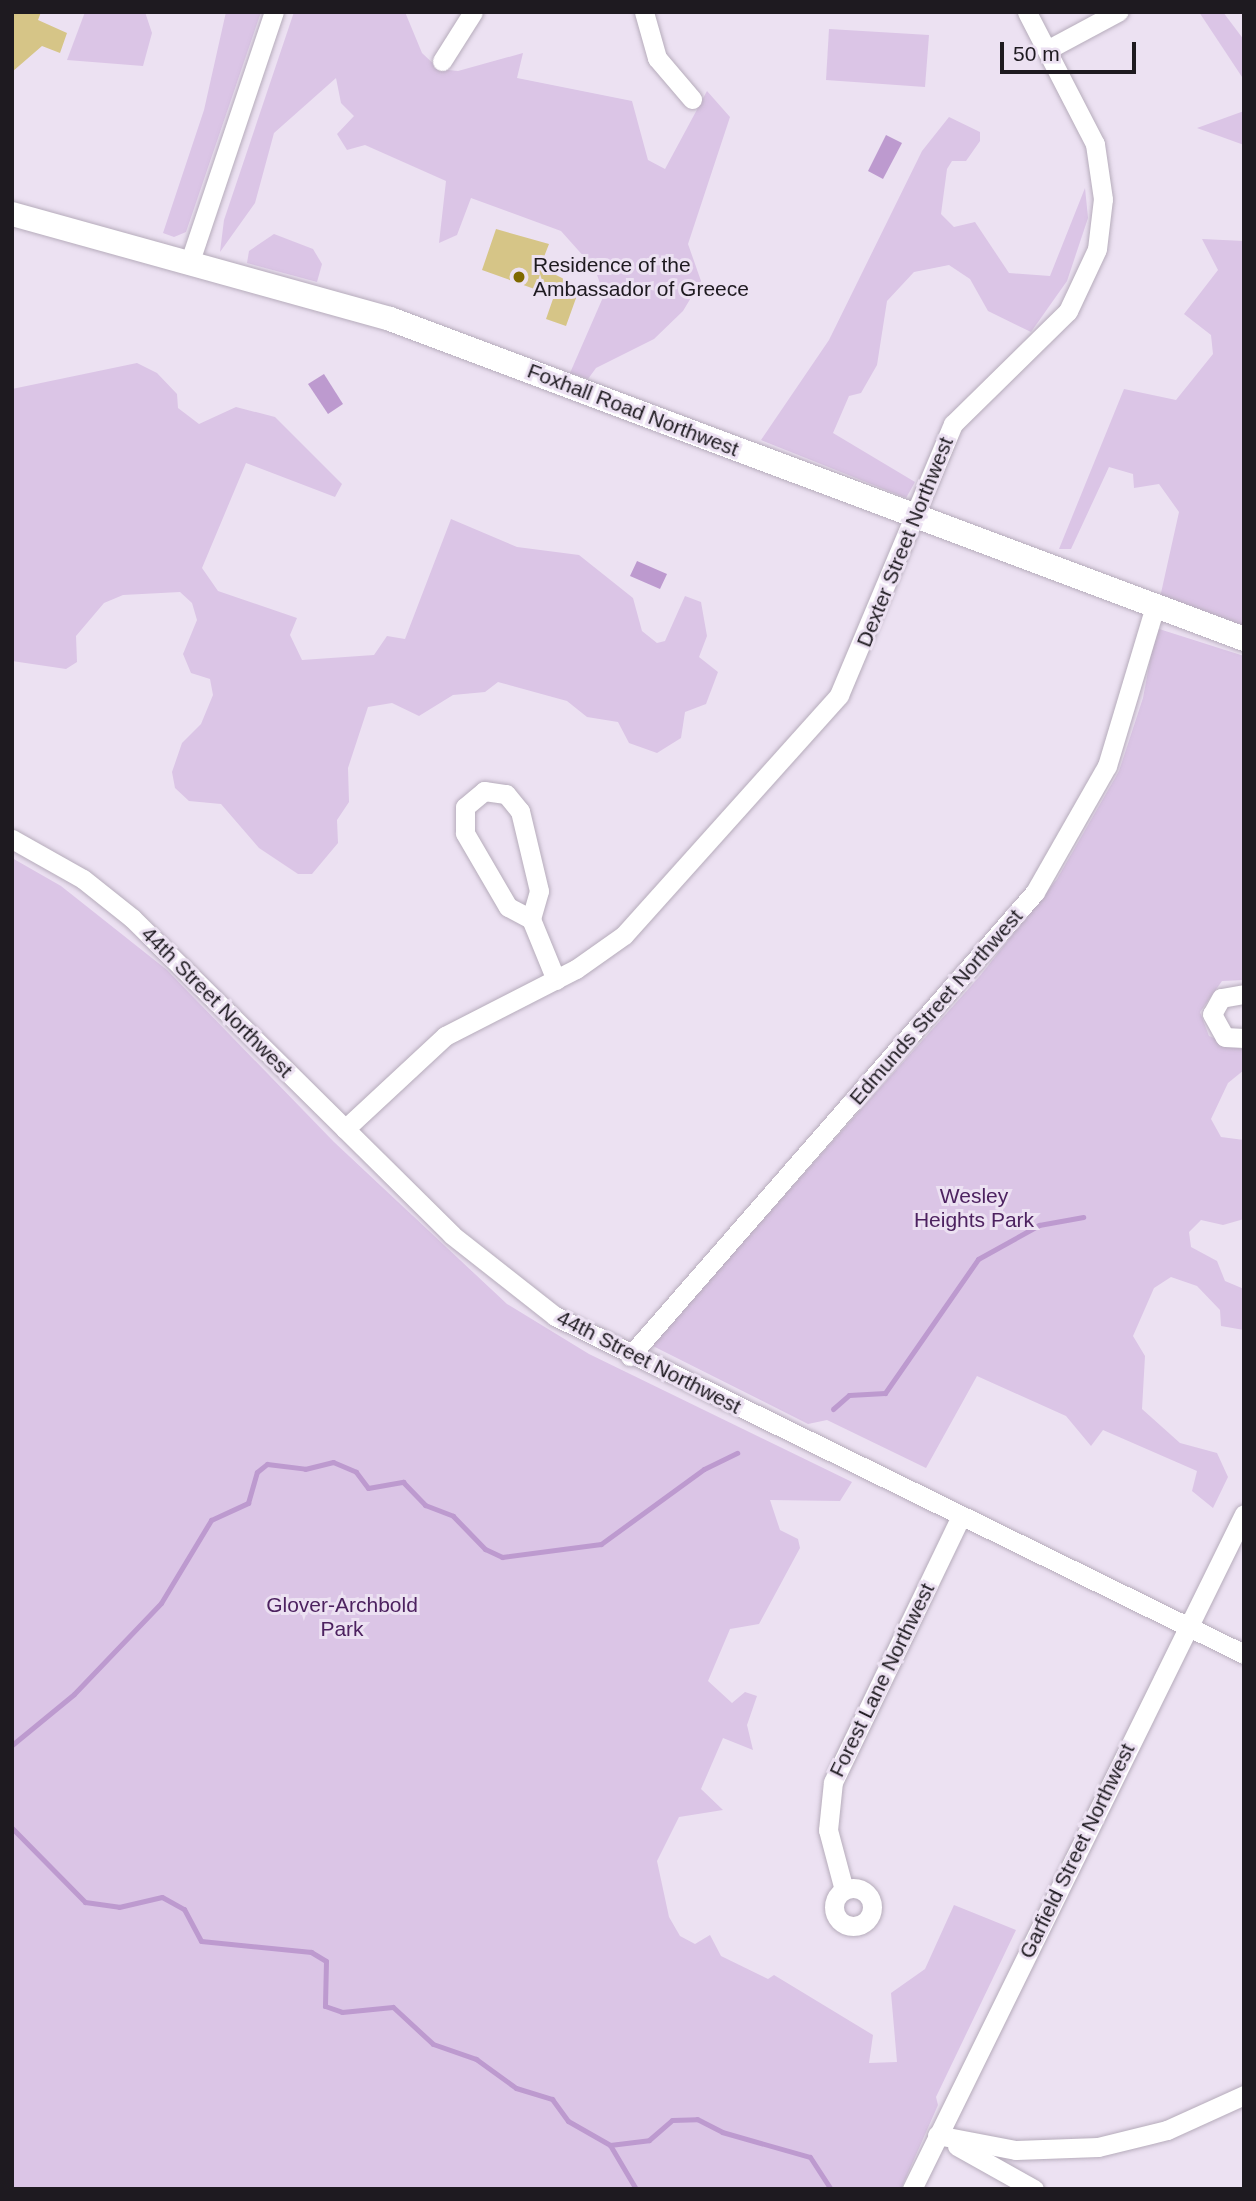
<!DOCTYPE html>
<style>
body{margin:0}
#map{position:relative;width:1256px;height:2201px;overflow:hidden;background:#ece1f2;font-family:Helvetica,sans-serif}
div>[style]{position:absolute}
.green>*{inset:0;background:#dbc5e6}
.water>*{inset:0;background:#bd9acf}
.stream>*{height:5px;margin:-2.5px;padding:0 2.5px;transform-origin:2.5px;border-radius:2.5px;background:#bd9acf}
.building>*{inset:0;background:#d6c587}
.roads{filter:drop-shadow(0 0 2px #b6acbb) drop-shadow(0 0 2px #b6acbb)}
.minor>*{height:19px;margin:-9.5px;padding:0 9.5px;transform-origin:9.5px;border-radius:9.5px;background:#fff}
.minor>.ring{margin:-9.5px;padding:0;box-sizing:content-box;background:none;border:19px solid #fff;border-radius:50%}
.major>*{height:24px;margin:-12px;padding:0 12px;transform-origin:12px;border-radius:12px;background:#fff}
.dots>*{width:19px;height:19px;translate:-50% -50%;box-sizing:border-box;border:4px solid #ece1f2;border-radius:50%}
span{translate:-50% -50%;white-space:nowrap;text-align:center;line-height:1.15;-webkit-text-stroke:6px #ece1f2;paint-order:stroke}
.poi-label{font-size:21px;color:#1e1a20}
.left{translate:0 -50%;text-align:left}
.street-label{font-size:21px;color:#1e1a20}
.park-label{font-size:21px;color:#4d2260}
.frame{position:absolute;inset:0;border:14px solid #1e1a20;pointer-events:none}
.scale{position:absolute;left:1000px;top:42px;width:136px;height:32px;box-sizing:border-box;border:4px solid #1e1a20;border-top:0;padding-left:9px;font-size:21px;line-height:24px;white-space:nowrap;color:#1e1a20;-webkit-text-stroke:5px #ece1f2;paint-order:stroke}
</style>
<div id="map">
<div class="green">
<div style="clip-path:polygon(85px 12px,145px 12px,152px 33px,143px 66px,67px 60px)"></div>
<div style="clip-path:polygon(226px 12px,261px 12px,186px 232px,174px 237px,163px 233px,204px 110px)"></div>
<div style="clip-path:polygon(294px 12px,405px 12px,422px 53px,439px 69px,458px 71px,523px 53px,517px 78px,632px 101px,648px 160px,665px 169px,707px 91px,730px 117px,688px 244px,701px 281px,683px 311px,654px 339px,596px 368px,588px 379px,570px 373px,604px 295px,595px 269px,561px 231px,471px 198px,457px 235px,439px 243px,446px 181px,365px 145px,347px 150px,337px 134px,354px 116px,341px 103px,336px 78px,274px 133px,255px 203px,220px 252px,224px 220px)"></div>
<div style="clip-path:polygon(1199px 12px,1223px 12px,1244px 40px,1244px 80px)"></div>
<div style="clip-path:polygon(829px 29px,929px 35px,925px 87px,826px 80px)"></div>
<div style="clip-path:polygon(1244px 111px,1244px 145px,1197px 128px)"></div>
<div style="clip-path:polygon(949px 117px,980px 132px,980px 141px,966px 161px,952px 161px,947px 169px,941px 214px,954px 227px,975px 222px,1009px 273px,1050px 276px,1085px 188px,1088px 218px,1067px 281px,1031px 332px,988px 311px,970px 279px,949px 265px,914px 272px,887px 301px,877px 365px,861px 393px,849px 396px,833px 433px,915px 482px,906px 498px,761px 440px,829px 340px,922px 151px)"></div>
<div style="clip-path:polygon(274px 234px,313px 249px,322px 264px,317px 282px,247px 263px,249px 251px)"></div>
<div style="clip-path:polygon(1202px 239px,1244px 241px,1244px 639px,1159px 602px,1179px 512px,1159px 484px,1134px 488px,1133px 474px,1109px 467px,1071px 549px,1059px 549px,1124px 389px,1176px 400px,1213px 354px,1211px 335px,1184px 314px,1218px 270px)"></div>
<div style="clip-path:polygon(137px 363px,157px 373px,177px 394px,178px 408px,199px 424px,236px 407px,275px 417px,342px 484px,335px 497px,246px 463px,202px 568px,218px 591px,297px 618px,290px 635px,302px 660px,374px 655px,387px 636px,405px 639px,451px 519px,517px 547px,579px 555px,633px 598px,642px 631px,657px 643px,665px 641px,685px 596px,701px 602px,707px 636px,699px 657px,718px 672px,706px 704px,685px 712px,681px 738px,657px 753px,629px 743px,618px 722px,587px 717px,567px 701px,498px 682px,485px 692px,453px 695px,419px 716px,392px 703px,368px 707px,348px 768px,349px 802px,337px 820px,338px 843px,312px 874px,298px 874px,259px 848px,221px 804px,189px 801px,175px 788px,172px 772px,182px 743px,201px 724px,213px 695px,210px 679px,191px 673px,183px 654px,197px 620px,192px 603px,180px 592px,123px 595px,104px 603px,76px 636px,77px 662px,66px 669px,12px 661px,12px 389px)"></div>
<div style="clip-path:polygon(1156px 628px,1244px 656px,1244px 980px,1222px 981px,1200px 1012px,1209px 1036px,1244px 1050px,1244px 1070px,1228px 1083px,1211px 1119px,1221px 1137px,1244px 1140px,1244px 1219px,1223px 1225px,1201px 1220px,1189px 1232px,1191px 1247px,1217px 1261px,1225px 1281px,1244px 1289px,1244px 1330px,1221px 1326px,1220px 1310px,1197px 1286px,1171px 1277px,1154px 1288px,1133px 1336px,1145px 1356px,1142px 1409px,1180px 1443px,1217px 1453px,1228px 1477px,1213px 1508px,1192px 1491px,1197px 1471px,1103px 1430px,1091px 1446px,1066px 1416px,977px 1376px,926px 1468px,827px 1420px,808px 1424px,651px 1345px,979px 977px,1057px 879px,1119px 771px,1143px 698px)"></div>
<div style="clip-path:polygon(12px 858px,61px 886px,167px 970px,334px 1142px,507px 1304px,589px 1354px,852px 1482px,840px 1501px,770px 1500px,780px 1530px,798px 1539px,800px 1548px,759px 1624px,730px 1629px,708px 1681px,732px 1703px,745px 1692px,757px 1696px,747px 1725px,753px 1750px,723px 1738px,701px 1789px,723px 1810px,679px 1817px,657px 1861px,669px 1917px,680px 1936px,695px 1944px,710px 1935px,721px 1956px,768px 1979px,774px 1975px,873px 2035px,869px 2063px,897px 2062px,891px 1993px,925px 1969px,954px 1905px,1016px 1930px,936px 2097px,938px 2105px,901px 2189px,12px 2189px)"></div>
</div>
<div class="water">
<div style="clip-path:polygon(886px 135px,902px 143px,883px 179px,868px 171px)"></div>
<div style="clip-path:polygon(324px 374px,343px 404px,328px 414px,308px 384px)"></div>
<div style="clip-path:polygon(637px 561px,667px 574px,660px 589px,630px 576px)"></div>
</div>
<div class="stream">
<div style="left:833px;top:1409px;width:21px;rotate:-41deg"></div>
<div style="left:849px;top:1395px;width:36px;rotate:-3deg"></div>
<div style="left:885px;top:1393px;width:163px;rotate:-55.2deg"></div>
<div style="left:978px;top:1259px;width:70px;rotate:-29.1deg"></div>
<div style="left:1039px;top:1225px;width:45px;rotate:-10.3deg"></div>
<div style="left:12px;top:1745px;width:80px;rotate:-39.4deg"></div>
<div style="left:74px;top:1694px;width:126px;rotate:-46.3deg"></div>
<div style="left:161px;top:1603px;width:97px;rotate:-58.9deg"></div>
<div style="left:211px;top:1520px;width:41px;rotate:-24.7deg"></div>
<div style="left:248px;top:1503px;width:32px;rotate:-74deg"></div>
<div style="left:257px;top:1472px;width:13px;rotate:-39deg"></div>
<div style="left:267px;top:1464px;width:38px;rotate:7deg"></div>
<div style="left:305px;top:1469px;width:29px;rotate:-14deg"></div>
<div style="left:333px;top:1462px;width:25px;rotate:23deg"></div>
<div style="left:356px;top:1472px;width:20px;rotate:53deg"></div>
<div style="left:368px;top:1488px;width:36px;rotate:-10deg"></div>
<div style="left:403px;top:1482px;width:32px;rotate:46deg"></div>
<div style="left:425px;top:1505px;width:30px;rotate:21deg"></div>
<div style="left:453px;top:1516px;width:46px;rotate:45.9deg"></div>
<div style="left:485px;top:1549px;width:19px;rotate:25deg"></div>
<div style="left:502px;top:1557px;width:100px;rotate:-7.5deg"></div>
<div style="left:601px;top:1544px;width:127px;rotate:-36.1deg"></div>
<div style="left:704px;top:1469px;width:37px;rotate:-26deg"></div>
<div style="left:12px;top:1828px;width:104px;rotate:45.4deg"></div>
<div style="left:85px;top:1902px;width:34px;rotate:8deg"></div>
<div style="left:119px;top:1907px;width:44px;rotate:-13.1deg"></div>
<div style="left:162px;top:1897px;width:25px;rotate:29deg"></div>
<div style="left:184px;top:1909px;width:36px;rotate:62deg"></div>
<div style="left:201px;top:1941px;width:111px;rotate:5.7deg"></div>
<div style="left:311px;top:1952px;width:17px;rotate:31deg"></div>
<div style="left:326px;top:1961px;width:45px;rotate:91.3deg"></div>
<div style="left:325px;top:2006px;width:18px;rotate:19deg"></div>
<div style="left:342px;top:2012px;width:51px;rotate:-5.6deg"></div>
<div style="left:393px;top:2007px;width:54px;rotate:42.8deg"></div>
<div style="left:433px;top:2044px;width:46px;rotate:19.2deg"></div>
<div style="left:476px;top:2059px;width:49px;rotate:35.9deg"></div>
<div style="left:516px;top:2088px;width:38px;rotate:17deg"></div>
<div style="left:552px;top:2099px;width:27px;rotate:54deg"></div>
<div style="left:568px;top:2121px;width:48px;rotate:29.7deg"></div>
<div style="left:610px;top:2145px;width:51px;rotate:59.4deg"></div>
<div style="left:610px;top:2145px;width:39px;rotate:-7deg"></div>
<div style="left:649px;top:2140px;width:30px;rotate:-41deg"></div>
<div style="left:672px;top:2120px;width:25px;rotate:-2deg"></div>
<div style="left:697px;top:2119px;width:28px;rotate:27deg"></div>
<div style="left:722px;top:2132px;width:91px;rotate:15.9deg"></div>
<div style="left:810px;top:2157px;width:38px;rotate:57deg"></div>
</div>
<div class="building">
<div style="clip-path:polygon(12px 12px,41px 12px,38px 20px,67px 33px,60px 53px,42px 46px,12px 72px)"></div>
<div style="clip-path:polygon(496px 229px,549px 244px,540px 267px,580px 287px,566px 326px,546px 319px,554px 296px,482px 270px)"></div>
</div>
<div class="roads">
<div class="minor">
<div style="left:644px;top:12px;width:48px;rotate:74.2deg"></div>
<div style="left:657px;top:58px;width:54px;rotate:49.5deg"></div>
<div style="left:1047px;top:50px;width:81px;rotate:-28.2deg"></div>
<div style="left:442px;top:61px;width:58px;rotate:-57.7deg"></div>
<div style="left:190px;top:261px;width:263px;rotate:-71.4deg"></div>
<div style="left:12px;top:839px;width:81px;rotate:29.4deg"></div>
<div style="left:83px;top:879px;width:63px;rotate:38.5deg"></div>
<div style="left:132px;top:918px;width:450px;rotate:44.7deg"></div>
<div style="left:452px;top:1235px;width:131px;rotate:38.2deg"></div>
<div style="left:555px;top:1316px;width:767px;rotate:26.13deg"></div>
<div style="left:531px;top:919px;width:26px;rotate:-152deg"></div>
<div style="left:508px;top:907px;width:86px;rotate:-120.2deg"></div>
<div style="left:465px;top:833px;width:26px;rotate:-90deg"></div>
<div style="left:465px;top:807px;width:25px;rotate:-40deg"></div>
<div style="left:484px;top:791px;width:22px;rotate:8deg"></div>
<div style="left:506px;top:794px;width:22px;rotate:51deg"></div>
<div style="left:520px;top:811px;width:82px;rotate:76.6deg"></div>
<div style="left:539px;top:891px;width:29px;rotate:106deg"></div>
<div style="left:531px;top:919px;width:66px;rotate:67.7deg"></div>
<div style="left:1244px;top:994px;width:23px;rotate:170deg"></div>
<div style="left:1221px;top:998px;width:18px;rotate:119deg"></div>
<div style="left:1212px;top:1014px;width:26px;rotate:61deg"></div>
<div style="left:1225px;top:1037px;width:19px;rotate:3deg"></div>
<div style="left:345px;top:1129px;width:137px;rotate:-42.9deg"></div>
<div style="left:445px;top:1036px;width:147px;rotate:-27.1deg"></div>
<div style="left:576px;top:969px;width:59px;rotate:-35.3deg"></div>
<div style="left:624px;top:935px;width:322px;rotate:-48.1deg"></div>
<div style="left:839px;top:695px;width:294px;rotate:-67.2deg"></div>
<div style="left:953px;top:424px;width:161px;rotate:-44.5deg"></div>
<div style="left:1068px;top:311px;width:68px;rotate:-64.9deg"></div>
<div style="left:1097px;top:249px;width:50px;rotate:-83.2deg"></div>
<div style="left:1103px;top:199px;width:56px;rotate:-98.3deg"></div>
<div style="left:1095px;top:144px;width:148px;rotate:-117.3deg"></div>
<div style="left:630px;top:1356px;width:616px;rotate:-48.88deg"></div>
<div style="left:1035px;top:892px;width:145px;rotate:-60.3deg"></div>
<div style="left:1107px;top:766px;width:167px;rotate:-73.3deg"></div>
<div class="ring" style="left:834px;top:1888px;width:19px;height:19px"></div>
<div style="left:844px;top:1890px;width:62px;rotate:-104.9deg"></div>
<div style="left:828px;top:1830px;width:48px;rotate:-84.1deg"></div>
<div style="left:833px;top:1782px;width:295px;rotate:-64.3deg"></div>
<div style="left:937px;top:2135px;width:80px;rotate:10.8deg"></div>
<div style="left:1016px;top:2150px;width:82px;rotate:-2.1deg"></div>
<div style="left:1098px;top:2147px;width:71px;rotate:-13.8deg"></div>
<div style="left:1167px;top:2130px;width:85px;rotate:-24.4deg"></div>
<div style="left:957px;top:2146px;width:88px;rotate:29.2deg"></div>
<div style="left:912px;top:2189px;width:752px;rotate:-63.81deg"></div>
</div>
<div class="major">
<div style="left:12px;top:214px;width:392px;rotate:15.5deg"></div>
<div style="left:390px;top:319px;width:912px;rotate:20.54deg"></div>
</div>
</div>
<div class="dots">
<div style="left:519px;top:277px;background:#7f6900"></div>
</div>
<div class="poi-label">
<span class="left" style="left:533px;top:277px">Residence of the<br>Ambassador of Greece</span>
</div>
<div class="street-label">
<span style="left:633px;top:410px;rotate:21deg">Foxhall Road Northwest</span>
<span style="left:905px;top:542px;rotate:-68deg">Dexter Street Northwest</span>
<span style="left:217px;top:1002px;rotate:45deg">44th Street Northwest</span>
<span style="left:936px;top:1007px;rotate:-49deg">Edmunds Street Northwest</span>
<span style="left:649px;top:1362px;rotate:27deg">44th Street Northwest</span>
<span style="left:882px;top:1680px;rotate:-64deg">Forest Lane Northwest</span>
<span style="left:1077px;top:1851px;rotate:-64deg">Garfield Street Northwest</span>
</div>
<div class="park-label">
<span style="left:974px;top:1208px">Wesley<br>Heights Park</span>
<span style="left:342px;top:1617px">Glover-Archbold<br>Park</span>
</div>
<div class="frame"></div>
<div class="scale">50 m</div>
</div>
